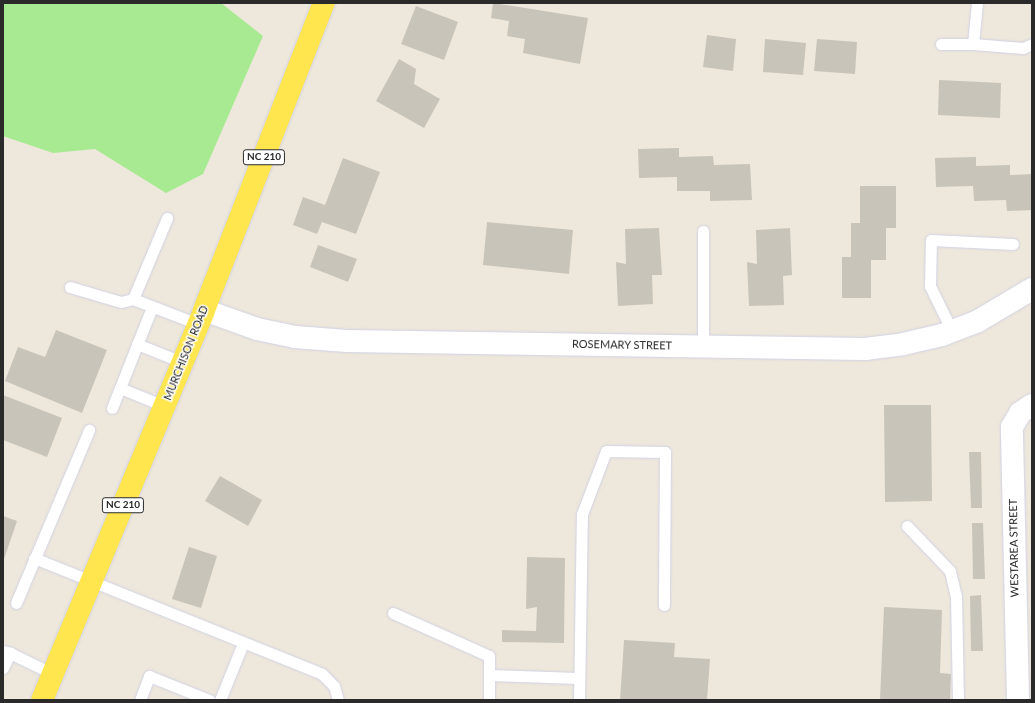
<!DOCTYPE html>
<style>
body{margin:0}
#map{position:relative;width:1035px;height:703px;overflow:hidden;background:#eee7db;font-family:Lato,sans-serif}
div>[style]{position:absolute}
.green>*{inset:0;background:#a7ea91}
.building>*{inset:0;background:#c9c4ba}
.roads{filter:drop-shadow(0 0 1px #d0d2e5) drop-shadow(0 0 1px #d0d2e5)}
.lane>*{height:11px;margin:-5.5px;padding:0 5.5px;transform-origin:5.5px;border-radius:5.5px;background:#fff}
.street>*{height:22px;margin:-11px;padding:0 11px;transform-origin:11px;border-radius:11px;background:#fff}
.primary>*{height:22px;margin:-11px;padding:0 11px;transform-origin:11px;border-radius:11px;background:#ffe64f}
span{translate:-50% -50%;white-space:nowrap;text-align:center;line-height:1.15;-webkit-text-stroke:3px #fff;paint-order:stroke}
.shield-label span{padding:1px 3px;background:#fff;border:1px solid;border-radius:3px;-webkit-text-stroke-width:0}
.shield-label{font-size:10px;color:#2a2a2a;font-weight:700}
.street-label{font-size:11px;color:#2a2a2a}
.frame{position:absolute;inset:0;border:4px solid #2a2a2a;pointer-events:none}
</style>
<div id="map">
<div class="green">
<div style="clip-path:polygon(3px 3px,221px 3px,263px 36px,203px 174px,166px 193px,95px 149px,53px 153px,3px 136px)"></div>
</div>
<div class="building">
<div style="clip-path:polygon(493px 3px,588px 18px,580px 64px,523px 53px,525px 39px,507px 36px,509px 21px,491px 18px)"></div>
<div style="clip-path:polygon(416px 6px,458px 22px,444px 60px,401px 44px)"></div>
<div style="clip-path:polygon(707px 35px,736px 39px,733px 71px,703px 67px)"></div>
<div style="clip-path:polygon(765px 39px,806px 43px,803px 75px,763px 72px)"></div>
<div style="clip-path:polygon(817px 39px,857px 42px,855px 74px,814px 71px)"></div>
<div style="clip-path:polygon(399px 59px,416px 69px,414px 84px,440px 99px,424px 128px,376px 101px)"></div>
<div style="clip-path:polygon(939px 80px,1001px 83px,1000px 118px,938px 115px)"></div>
<div style="clip-path:polygon(679px 148px,679px 157px,713px 156px,714px 165px,750px 164px,752px 200px,710px 201px,710px 191px,677px 191px,677px 177px,639px 178px,638px 149px)"></div>
<div style="clip-path:polygon(976px 157px,976px 166px,1010px 165px,1010px 175px,1032px 174px,1032px 210px,1007px 211px,1006px 200px,974px 201px,973px 186px,936px 187px,935px 158px)"></div>
<div style="clip-path:polygon(343px 158px,380px 172px,356px 234px,322px 222px,317px 234px,293px 225px,303px 197px,325px 205px)"></div>
<div style="clip-path:polygon(860px 186px,896px 186px,896px 228px,886px 228px,886px 260px,871px 260px,871px 298px,842px 298px,842px 257px,851px 257px,851px 223px,860px 223px)"></div>
<div style="clip-path:polygon(487px 222px,573px 230px,569px 274px,483px 265px)"></div>
<div style="clip-path:polygon(659px 228px,662px 275px,652px 275px,653px 304px,618px 306px,616px 262px,626px 264px,625px 229px)"></div>
<div style="clip-path:polygon(790px 228px,792px 275px,783px 276px,784px 305px,749px 306px,747px 262px,757px 264px,756px 230px)"></div>
<div style="clip-path:polygon(318px 245px,357px 259px,348px 282px,310px 267px)"></div>
<div style="clip-path:polygon(56px 330px,107px 350px,82px 413px,5px 381px,18px 347px,45px 357px)"></div>
<div style="clip-path:polygon(3px 395px,62px 418px,47px 457px,3px 440px)"></div>
<div style="clip-path:polygon(884px 405px,931px 405px,932px 501px,885px 502px)"></div>
<div style="clip-path:polygon(969px 452px,981px 452px,982px 508px,971px 508px)"></div>
<div style="clip-path:polygon(220px 476px,262px 500px,248px 526px,205px 501px)"></div>
<div style="clip-path:polygon(3px 516px,17px 521px,3px 562px)"></div>
<div style="clip-path:polygon(972px 523px,983px 523px,985px 579px,973px 579px)"></div>
<div style="clip-path:polygon(189px 547px,217px 556px,201px 608px,172px 599px)"></div>
<div style="clip-path:polygon(527px 557px,565px 558px,564px 643px,502px 642px,502px 630px,536px 631px,537px 607px,526px 609px)"></div>
<div style="clip-path:polygon(981px 595px,983px 651px,971px 651px,970px 596px)"></div>
<div style="clip-path:polygon(884px 607px,942px 610px,940px 673px,951px 674px,950px 700px,880px 700px)"></div>
<div style="clip-path:polygon(624px 640px,675px 643px,674px 657px,710px 659px,707px 700px,620px 700px)"></div>
</div>
<div class="roads">
<div class="lane">
<div style="left:977px;top:3px;width:41px;rotate:95.6deg"></div>
<div style="left:973px;top:44px;width:50px;rotate:4.6deg"></div>
<div style="left:1023px;top:48px;width:10px;rotate:-24deg"></div>
<div style="left:941px;top:44px;width:32px"></div>
<div style="left:703px;top:231px;width:115px;rotate:90deg"></div>
<div style="left:70px;top:287px;width:53px;rotate:16.4deg"></div>
<div style="left:121px;top:302px;width:12px;rotate:-14deg"></div>
<div style="left:133px;top:299px;width:70px;rotate:21deg"></div>
<div style="left:133px;top:299px;width:88px;rotate:-67.2deg"></div>
<div style="left:952px;top:331px;width:50px;rotate:-116.1deg"></div>
<div style="left:930px;top:286px;width:46px;rotate:-88.8deg"></div>
<div style="left:931px;top:240px;width:82px;rotate:2.8deg"></div>
<div style="left:137px;top:344px;width:48px;rotate:21.8deg"></div>
<div style="left:120px;top:388px;width:48px;rotate:22.2deg"></div>
<div style="left:112px;top:408px;width:109px;rotate:-68.4deg"></div>
<div style="left:907px;top:526px;width:62px;rotate:46.3deg"></div>
<div style="left:950px;top:571px;width:26px;rotate:77deg"></div>
<div style="left:956px;top:596px;width:104px;rotate:88.9deg"></div>
<div style="left:34px;top:558px;width:310px;rotate:21.9deg"></div>
<div style="left:322px;top:674px;width:17px;rotate:45deg"></div>
<div style="left:334px;top:686px;width:15px;rotate:74deg"></div>
<div style="left:16px;top:603px;width:188px;rotate:-67.1deg"></div>
<div style="left:393px;top:613px;width:105px;rotate:24.1deg"></div>
<div style="left:489px;top:656px;width:19px;rotate:90deg"></div>
<div style="left:10px;top:653px;width:48px;rotate:26deg"></div>
<div style="left:3px;top:668px;width:17px;rotate:-65deg"></div>
<div style="left:10px;top:653px;width:6px;rotate:-162deg"></div>
<div style="left:140px;top:700px;width:26px;rotate:-69deg"></div>
<div style="left:149px;top:676px;width:65px;rotate:21.8deg"></div>
<div style="left:220px;top:700px;width:61px;rotate:-68deg"></div>
<div style="left:489px;top:700px;width:25px;rotate:-90deg"></div>
<div style="left:489px;top:675px;width:89px;rotate:1.9deg"></div>
<div style="left:579px;top:700px;width:186px;rotate:-89.1deg"></div>
<div style="left:582px;top:514px;width:67px;rotate:-69.1deg"></div>
<div style="left:606px;top:451px;width:59px;rotate:1deg"></div>
<div style="left:665px;top:452px;width:153px;rotate:90.4deg"></div>
</div>
<div class="street">
<div style="left:204px;top:310px;width:56px;rotate:19.7deg"></div>
<div style="left:257px;top:329px;width:39px;rotate:12deg"></div>
<div style="left:295px;top:337px;width:52px;rotate:4.4deg"></div>
<div style="left:347px;top:341px;width:518px;rotate:0.88deg"></div>
<div style="left:865px;top:349px;width:38px;rotate:-7deg"></div>
<div style="left:903px;top:344px;width:40px;rotate:-13deg"></div>
<div style="left:942px;top:335px;width:39px;rotate:-21deg"></div>
<div style="left:978px;top:321px;width:63px;rotate:-30.7deg"></div>
<div style="left:1018px;top:700px;width:273px;rotate:-91.3deg"></div>
<div style="left:1012px;top:427px;width:16px;rotate:-60deg"></div>
<div style="left:1020px;top:413px;width:14px;rotate:-34deg"></div>
</div>
<div class="primary">
<div style="left:42px;top:700px;width:422px;rotate:-67.4deg"></div>
<div style="left:204px;top:310px;width:330px;rotate:-68.7deg"></div>
</div>
</div>
<div class="shield-label">
<span style="left:264px;top:157px">NC 210</span>
<span style="left:123px;top:505px">NC 210</span>
</div>
<div class="street-label">
<span style="left:622px;top:345px;rotate:1deg">ROSEMARY STREET</span>
<span style="left:186px;top:353px;rotate:-68deg">MURCHISON ROAD</span>
<span style="left:1014px;top:548px;rotate:-91deg">WESTAREA STREET</span>
</div>
<div class="frame"></div>
</div>
